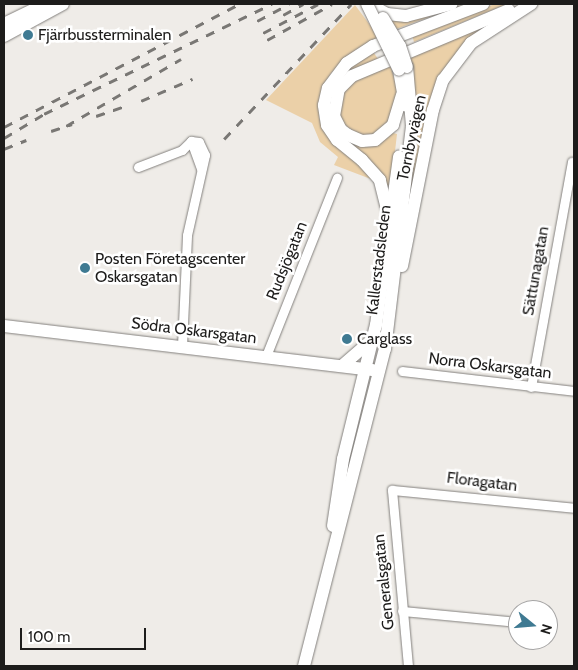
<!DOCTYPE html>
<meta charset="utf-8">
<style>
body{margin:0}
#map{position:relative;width:578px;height:670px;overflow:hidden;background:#efece8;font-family:Cabin,sans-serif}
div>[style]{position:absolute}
.green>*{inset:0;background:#ebd0a8}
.roads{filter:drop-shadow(0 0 1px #83807d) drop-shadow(0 0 1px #83807d)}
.street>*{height:9px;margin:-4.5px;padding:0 4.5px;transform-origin:4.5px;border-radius:4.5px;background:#fff}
.secondary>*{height:12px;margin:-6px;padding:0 6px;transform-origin:6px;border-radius:6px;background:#fff}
.rail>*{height:2.5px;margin-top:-1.25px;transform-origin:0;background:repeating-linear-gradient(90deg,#797774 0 9px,transparent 0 18px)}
.bridges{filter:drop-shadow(0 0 1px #83807d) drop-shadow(0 0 1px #83807d)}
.secondary-bridge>*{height:12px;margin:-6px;padding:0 6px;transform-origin:6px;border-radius:6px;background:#fff}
.dots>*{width:14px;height:14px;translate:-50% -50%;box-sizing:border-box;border:2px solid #fff;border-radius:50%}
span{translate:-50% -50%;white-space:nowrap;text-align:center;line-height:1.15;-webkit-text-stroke:5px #fff;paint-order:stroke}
.poi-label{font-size:16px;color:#1d1c1b}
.left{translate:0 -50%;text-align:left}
.street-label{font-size:16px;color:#1d1c1b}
.frame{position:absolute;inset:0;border:5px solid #1d1c1b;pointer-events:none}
.north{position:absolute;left:508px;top:600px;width:50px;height:50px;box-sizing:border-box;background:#fff;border:1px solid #a5a4a4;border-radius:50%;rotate:107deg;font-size:14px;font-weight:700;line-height:20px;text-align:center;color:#1d1c1b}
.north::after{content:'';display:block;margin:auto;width:18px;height:22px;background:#3f7a92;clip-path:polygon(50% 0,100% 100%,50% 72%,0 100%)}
.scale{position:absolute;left:20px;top:628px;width:126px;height:22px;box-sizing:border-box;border:2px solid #1d1c1b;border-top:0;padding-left:6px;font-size:15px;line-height:18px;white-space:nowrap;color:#1d1c1b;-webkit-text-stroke:4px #fff;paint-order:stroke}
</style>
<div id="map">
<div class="green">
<div style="clip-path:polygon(465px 4px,396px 29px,390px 19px,417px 19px)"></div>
<div style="clip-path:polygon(495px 4px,507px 4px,414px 42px,412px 35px)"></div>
<div style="clip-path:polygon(355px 5px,379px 37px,343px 61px,331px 73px,320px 95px,319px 117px,322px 127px,376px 181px,334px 165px,338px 157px,320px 142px,312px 123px,266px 100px)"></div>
<div style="clip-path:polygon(502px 16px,466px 40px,438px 79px,397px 283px,417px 117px,415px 88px,408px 56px)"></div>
<div style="clip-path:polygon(374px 53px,378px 59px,350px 72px,347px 67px)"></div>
<div style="clip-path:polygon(389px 61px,397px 88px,393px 118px,379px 134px,361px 136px,341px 123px,338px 108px,347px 86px)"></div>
<div style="clip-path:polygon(393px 133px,397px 134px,391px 186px,387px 185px,350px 145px,352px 142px,380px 142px)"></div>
</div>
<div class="roads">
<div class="street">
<div style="left:191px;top:141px;width:30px;rotate:70deg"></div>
<div style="left:138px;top:167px;width:47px;rotate:-21.1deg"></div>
<div style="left:182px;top:150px;width:13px;rotate:-45deg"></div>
<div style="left:182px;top:346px;width:111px;rotate:-87.4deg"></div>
<div style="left:187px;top:235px;width:82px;rotate:-77.3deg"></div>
<div style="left:205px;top:155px;width:14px;rotate:-115deg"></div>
<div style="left:199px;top:142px;width:8px;rotate:-173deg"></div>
<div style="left:266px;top:356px;width:192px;rotate:-68.3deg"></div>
<div style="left:402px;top:371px;width:173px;rotate:6.6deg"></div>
<div style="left:531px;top:387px;width:229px;rotate:-79.7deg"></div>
<div style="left:402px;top:611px;width:117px;rotate:5.4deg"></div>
<div style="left:408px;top:666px;width:177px;rotate:-95.2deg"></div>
<div style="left:392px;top:490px;width:183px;rotate:5.6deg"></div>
</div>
<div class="secondary">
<div style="left:369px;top:4px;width:21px;rotate:29deg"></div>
<div style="left:387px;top:14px;width:19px;rotate:6deg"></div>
<div style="left:406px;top:16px;width:47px;rotate:-14.9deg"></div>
<div style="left:4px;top:24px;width:46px;rotate:-26deg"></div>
<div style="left:4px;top:36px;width:67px;rotate:-28.5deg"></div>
<div style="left:399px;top:70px;width:36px;rotate:80deg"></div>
<div style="left:402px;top:95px;width:31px;rotate:107deg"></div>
<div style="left:393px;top:125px;width:23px;rotate:140deg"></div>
<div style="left:375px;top:140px;width:13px;rotate:176deg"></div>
<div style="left:362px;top:141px;width:15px;rotate:-157deg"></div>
<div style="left:348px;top:135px;width:9px;rotate:-144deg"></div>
<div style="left:341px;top:130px;width:16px;rotate:-117deg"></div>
<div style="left:334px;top:116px;width:27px;rotate:-80deg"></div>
<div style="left:339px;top:89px;width:18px;rotate:-45deg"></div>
<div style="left:352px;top:76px;width:170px;rotate:-22.8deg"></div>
<div style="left:387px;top:209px;width:30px;rotate:-104deg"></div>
<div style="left:380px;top:180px;width:27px;rotate:-132deg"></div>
<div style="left:362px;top:160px;width:32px;rotate:-141deg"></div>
<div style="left:337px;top:140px;width:18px;rotate:-124deg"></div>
<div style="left:327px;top:125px;width:20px;rotate:-99deg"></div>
<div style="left:324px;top:105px;width:17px;rotate:-77deg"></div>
<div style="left:328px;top:88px;width:31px;rotate:-53deg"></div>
<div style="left:347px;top:63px;width:31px;rotate:-33deg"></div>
<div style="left:373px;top:46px;width:118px;rotate:-20.9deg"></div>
<div style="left:402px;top:266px;width:159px;rotate:-78.8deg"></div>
<div style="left:433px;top:110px;width:32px;rotate:-72deg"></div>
<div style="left:443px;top:80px;width:46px;rotate:-52.9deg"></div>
<div style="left:471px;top:43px;width:72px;rotate:-33deg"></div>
<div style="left:4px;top:326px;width:371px;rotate:6.8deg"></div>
<div style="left:343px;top:365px;width:37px;rotate:-41deg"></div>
<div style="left:333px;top:526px;width:68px;rotate:-81.5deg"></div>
<div style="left:343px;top:459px;width:138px;rotate:-76.2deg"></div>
<div style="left:376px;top:325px;width:170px;rotate:-82.2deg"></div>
<div style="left:304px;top:666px;width:327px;rotate:-75.7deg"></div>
<div style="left:385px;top:349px;width:225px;rotate:-83.1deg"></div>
<div style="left:412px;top:126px;width:59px;rotate:-94.8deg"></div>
</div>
</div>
<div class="rail">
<div style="left:283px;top:15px;width:23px;rotate:-29deg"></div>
<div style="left:257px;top:21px;width:36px;rotate:-28deg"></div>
<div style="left:263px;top:33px;width:62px;rotate:-27.8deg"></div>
<div style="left:267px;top:40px;width:74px;rotate:-29deg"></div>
<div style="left:141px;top:101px;width:56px;rotate:-23.3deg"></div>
<div style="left:96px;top:116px;width:28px;rotate:-19deg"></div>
<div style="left:66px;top:126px;width:133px;rotate:-30.2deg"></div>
<div style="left:4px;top:127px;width:265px;rotate:-27.6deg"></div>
<div style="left:51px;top:131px;width:22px;rotate:-18deg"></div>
<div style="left:4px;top:138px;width:47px;rotate:-31deg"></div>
<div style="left:44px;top:114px;width:253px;rotate:-25.8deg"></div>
<div style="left:224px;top:139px;width:185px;rotate:-46.7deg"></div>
<div style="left:4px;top:149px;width:24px;rotate:-22deg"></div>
</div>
<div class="bridges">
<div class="secondary-bridge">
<div style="left:367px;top:4px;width:73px;rotate:64.1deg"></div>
<div style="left:383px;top:18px;width:33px;rotate:59deg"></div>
<div style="left:400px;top:46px;width:22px;rotate:72deg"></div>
</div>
</div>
<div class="dots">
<div style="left:28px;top:35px;background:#3f7a92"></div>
<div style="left:85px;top:268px;background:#3f7a92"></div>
<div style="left:347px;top:339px;background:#3f7a92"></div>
</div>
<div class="poi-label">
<span class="left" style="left:38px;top:35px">Fjärrbussterminalen</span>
<span class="left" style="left:95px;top:268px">Posten Företagscenter<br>Oskarsgatan</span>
<span class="left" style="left:357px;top:339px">Carglass</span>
</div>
<div class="street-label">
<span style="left:412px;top:138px;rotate:-78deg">Tornbyvägen</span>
<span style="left:379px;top:260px;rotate:-83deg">Kallerstadsleden</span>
<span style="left:287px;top:261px;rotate:-68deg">Rudsjögatan</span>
<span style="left:536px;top:271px;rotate:-80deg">Sättunagatan</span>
<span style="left:194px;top:331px;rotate:7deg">Södra Oskarsgatan</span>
<span style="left:490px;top:366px;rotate:7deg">Norra Oskarsgatan</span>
<span style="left:482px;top:482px;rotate:7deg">Floragatan</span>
<span style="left:384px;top:582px;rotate:-96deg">Generalsgatan</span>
</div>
<div class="frame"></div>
<div class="north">N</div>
<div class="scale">100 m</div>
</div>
